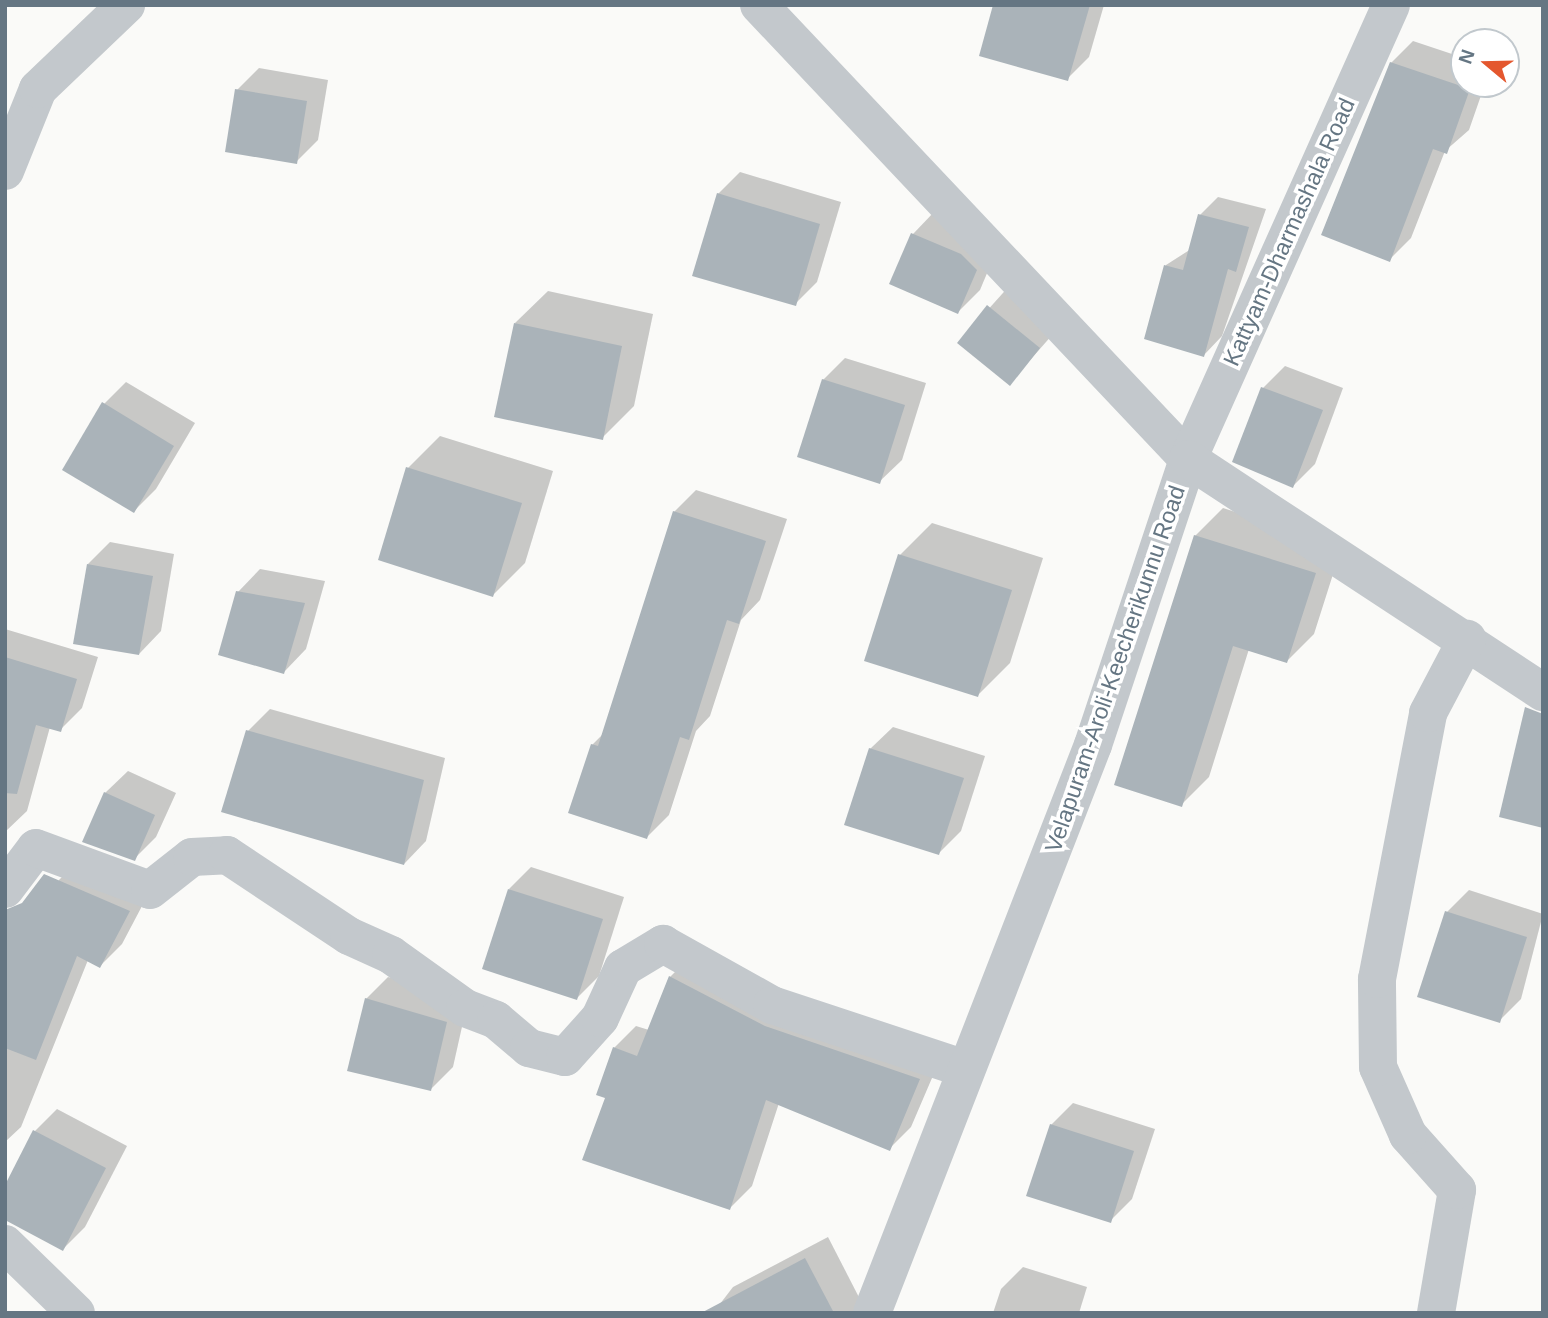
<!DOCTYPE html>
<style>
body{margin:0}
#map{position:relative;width:1548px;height:1318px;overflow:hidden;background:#fafaf8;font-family:Helvetica,sans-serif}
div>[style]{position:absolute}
.shadow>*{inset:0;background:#0003}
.building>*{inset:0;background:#aab3b9}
.street>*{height:38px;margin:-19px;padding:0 19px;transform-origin:19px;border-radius:19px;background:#c3c8cc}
span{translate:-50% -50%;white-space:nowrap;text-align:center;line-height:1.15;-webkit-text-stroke:7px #fff;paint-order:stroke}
.street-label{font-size:23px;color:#657683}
.frame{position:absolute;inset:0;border:7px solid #657683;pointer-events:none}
.north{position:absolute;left:1450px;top:28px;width:70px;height:70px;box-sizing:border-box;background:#fff;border:2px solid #c1c8cd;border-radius:50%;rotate:289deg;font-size:19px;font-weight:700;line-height:28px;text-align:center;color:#657683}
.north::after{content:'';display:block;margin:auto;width:24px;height:32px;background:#e4572e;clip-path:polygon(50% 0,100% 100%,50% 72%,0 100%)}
</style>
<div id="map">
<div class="shadow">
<div style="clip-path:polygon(995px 5px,1104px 5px,1089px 57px,1067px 79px)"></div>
<div style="clip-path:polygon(1413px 41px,1464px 58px,1464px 84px,1485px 84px,1469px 130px,1445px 151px,1411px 238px,1389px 260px,1391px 63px)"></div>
<div style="clip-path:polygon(259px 68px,328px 80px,318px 140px,296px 162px,237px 90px)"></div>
<div style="clip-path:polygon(740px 172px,841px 202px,817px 282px,795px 304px,718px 194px)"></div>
<div style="clip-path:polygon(1218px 197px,1266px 209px,1222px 336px,1204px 355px,1146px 338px,1166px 265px,1191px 249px,1200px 215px)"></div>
<div style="clip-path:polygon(935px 211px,998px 247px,980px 290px,958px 312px,891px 283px,913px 234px)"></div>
<div style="clip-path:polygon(1011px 284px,1061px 325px,1009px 384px,959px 342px)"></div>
<div style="clip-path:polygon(548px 291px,653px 314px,634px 406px,602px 438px,515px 323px)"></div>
<div style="clip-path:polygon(845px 358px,926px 383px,902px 460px,879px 482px,823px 380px)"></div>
<div style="clip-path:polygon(1285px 366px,1343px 388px,1315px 464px,1293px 486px,1234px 461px,1263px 388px)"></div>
<div style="clip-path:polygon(126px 382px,195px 423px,156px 489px,134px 511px,104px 404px)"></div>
<div style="clip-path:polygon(440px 436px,553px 471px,525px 563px,493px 595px,408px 468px)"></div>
<div style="clip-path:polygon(696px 490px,787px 519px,760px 600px,741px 620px,710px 716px,696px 731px,669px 815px,647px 837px,592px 745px,604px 733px,674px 512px)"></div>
<div style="clip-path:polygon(1223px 508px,1342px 546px,1314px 634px,1287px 661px,1249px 649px,1209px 777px,1181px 805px,1195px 536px)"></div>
<div style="clip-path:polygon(932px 523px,1043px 558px,1010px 663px,978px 695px,900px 555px)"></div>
<div style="clip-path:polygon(110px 542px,174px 554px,161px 631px,139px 654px,88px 564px)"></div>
<div style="clip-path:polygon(260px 569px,325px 581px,306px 649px,284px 672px,238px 592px)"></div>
<div style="clip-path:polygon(5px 629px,98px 657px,82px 708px,60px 730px,50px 727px,27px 811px,5px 832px)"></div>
<div style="clip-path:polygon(270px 709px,445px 758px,426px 841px,404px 864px,248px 731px)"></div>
<div style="clip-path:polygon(893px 727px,985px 756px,961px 831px,939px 853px,870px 749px)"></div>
<div style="clip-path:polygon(128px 771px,176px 793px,156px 837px,134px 859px,105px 793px)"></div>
<div style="clip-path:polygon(81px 858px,151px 889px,122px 944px,100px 966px,88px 960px,21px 1127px,5px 1142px,5px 984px,59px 880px)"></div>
<div style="clip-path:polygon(531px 867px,624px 897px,599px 976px,577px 998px,509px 889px)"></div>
<div style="clip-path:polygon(1469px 890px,1543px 914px,1521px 999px,1499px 1021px,1447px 912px)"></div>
<div style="clip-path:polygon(692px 955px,941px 1057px,911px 1127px,889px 1149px,779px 1103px,752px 1186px,730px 1208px,607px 1097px,614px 1048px,636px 1026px,649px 1030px,670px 977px)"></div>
<div style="clip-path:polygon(388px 977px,468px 1000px,453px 1067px,431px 1089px,366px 999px)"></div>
<div style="clip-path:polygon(1073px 1103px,1155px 1129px,1132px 1199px,1110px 1221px,1051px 1125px)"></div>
<div style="clip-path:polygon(57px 1109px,127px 1146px,85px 1227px,63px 1249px,35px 1131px)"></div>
<div style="clip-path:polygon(828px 1237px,865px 1309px,861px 1313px,713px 1313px,733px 1287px)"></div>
<div style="clip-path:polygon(1023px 1267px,1087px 1287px,1079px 1313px,993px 1313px,1001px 1289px)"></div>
</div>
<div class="building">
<div style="clip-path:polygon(993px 5px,1090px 5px,1068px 81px,979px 56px)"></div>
<div style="clip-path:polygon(1390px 62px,1470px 89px,1447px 154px,1433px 149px,1390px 262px,1321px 235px)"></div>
<div style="clip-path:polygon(235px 89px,307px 101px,297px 164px,225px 152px)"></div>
<div style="clip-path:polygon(717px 193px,820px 224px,796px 306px,692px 276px)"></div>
<div style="clip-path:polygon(1198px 214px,1249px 227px,1236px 272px,1228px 269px,1204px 357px,1144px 339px,1164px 265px,1183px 270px)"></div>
<div style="clip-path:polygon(911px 233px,961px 254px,977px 270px,958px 314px,889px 284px)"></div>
<div style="clip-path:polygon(987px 305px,1040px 348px,1010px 386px,957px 343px)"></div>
<div style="clip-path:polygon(514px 323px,622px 346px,603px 440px,494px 417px)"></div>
<div style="clip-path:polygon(822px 379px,905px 405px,880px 484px,797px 457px)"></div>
<div style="clip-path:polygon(1261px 387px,1323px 410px,1293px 488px,1232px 462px)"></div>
<div style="clip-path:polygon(102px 402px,174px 446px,134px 513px,62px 470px)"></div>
<div style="clip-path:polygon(406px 467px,522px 503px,493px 597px,378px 560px)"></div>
<div style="clip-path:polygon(673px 511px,766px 541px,739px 624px,727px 620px,689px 740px,680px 737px,647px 839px,568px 813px,591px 744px,598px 746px)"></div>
<div style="clip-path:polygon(1194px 535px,1316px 573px,1287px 663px,1233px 646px,1182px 807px,1114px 785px)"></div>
<div style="clip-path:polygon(898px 554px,1012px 590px,978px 697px,864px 661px)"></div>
<div style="clip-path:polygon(87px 564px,153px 576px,139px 655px,73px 644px)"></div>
<div style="clip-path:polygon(236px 591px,305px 603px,284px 674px,218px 655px)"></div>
<div style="clip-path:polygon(5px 657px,77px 679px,61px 732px,36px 725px,17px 794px,5px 793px)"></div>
<div style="clip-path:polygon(1525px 707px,1543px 714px,1543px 828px,1499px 817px)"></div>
<div style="clip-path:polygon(246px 730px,424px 780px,404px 865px,221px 812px)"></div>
<div style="clip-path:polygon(869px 748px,964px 778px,939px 855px,844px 825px)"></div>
<div style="clip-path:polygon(104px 792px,155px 815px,135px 861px,82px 842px)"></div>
<div style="clip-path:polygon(44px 874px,130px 911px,100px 968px,77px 956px,36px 1060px,5px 1048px,5px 910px,22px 903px)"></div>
<div style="clip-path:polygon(508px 889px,603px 919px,577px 1000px,482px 969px)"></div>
<div style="clip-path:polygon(1445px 911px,1527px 937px,1500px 1023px,1417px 997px)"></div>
<div style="clip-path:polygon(669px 976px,765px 1026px,920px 1079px,890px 1151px,766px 1100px,730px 1210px,582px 1160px,605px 1098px,596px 1095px,613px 1047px,637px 1056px)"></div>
<div style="clip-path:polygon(365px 998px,447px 1022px,431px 1091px,347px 1071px)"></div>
<div style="clip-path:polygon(1050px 1124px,1134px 1151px,1111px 1223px,1026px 1196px)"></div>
<div style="clip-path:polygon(33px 1130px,106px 1168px,63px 1251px,5px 1220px,5px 1185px)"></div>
<div style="clip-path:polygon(805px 1258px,834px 1313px,701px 1313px)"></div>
</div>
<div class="street">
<div style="left:759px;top:5px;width:625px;rotate:46.62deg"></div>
<div style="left:1188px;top:459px;width:497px;rotate:-65.9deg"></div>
<div style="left:5px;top:171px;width:88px;rotate:-68.1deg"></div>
<div style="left:38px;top:89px;width:122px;rotate:-43.7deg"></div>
<div style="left:5px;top:889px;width:51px;rotate:-52.9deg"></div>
<div style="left:36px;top:848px;width:121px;rotate:20.2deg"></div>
<div style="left:150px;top:890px;width:53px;rotate:-38.2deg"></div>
<div style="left:192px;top:857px;width:35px;rotate:-3deg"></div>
<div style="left:227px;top:855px;width:146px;rotate:33.6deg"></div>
<div style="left:349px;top:936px;width:46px;rotate:24.3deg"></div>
<div style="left:391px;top:955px;width:91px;rotate:35.6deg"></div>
<div style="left:465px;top:1008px;width:33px;rotate:21deg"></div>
<div style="left:496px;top:1020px;width:43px;rotate:40.3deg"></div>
<div style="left:529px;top:1048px;width:37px;rotate:14deg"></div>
<div style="left:565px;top:1057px;width:52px;rotate:-48.1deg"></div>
<div style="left:600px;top:1018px;width:55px;rotate:-65.3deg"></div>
<div style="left:623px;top:968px;width:47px;rotate:-31deg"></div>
<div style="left:663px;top:944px;width:125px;rotate:29.2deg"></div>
<div style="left:772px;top:1005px;width:203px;rotate:18.3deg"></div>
<div style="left:5px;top:1244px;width:99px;rotate:44.2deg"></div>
<div style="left:872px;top:1313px;width:609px;rotate:-68.74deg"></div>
<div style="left:1093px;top:745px;width:301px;rotate:-71.6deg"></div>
<div style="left:1188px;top:459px;width:425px;rotate:33.3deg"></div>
<div style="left:1436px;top:1313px;width:125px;rotate:-80.3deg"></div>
<div style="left:1457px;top:1190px;width:74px;rotate:-131.7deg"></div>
<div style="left:1408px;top:1135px;width:74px;rotate:-113.8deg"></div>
<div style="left:1378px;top:1067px;width:88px;rotate:-90.7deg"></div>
<div style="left:1377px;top:979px;width:271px;rotate:-79.1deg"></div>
<div style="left:1428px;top:713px;width:84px;rotate:-62.2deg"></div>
</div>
<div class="street-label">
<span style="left:1289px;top:232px;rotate:-66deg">Kattyam-Dharmashala Road</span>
<span style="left:1115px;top:669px;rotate:-71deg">Velapuram-Aroli-Keecherikunnu Road</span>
</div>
<div class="frame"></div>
<div class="north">N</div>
</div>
